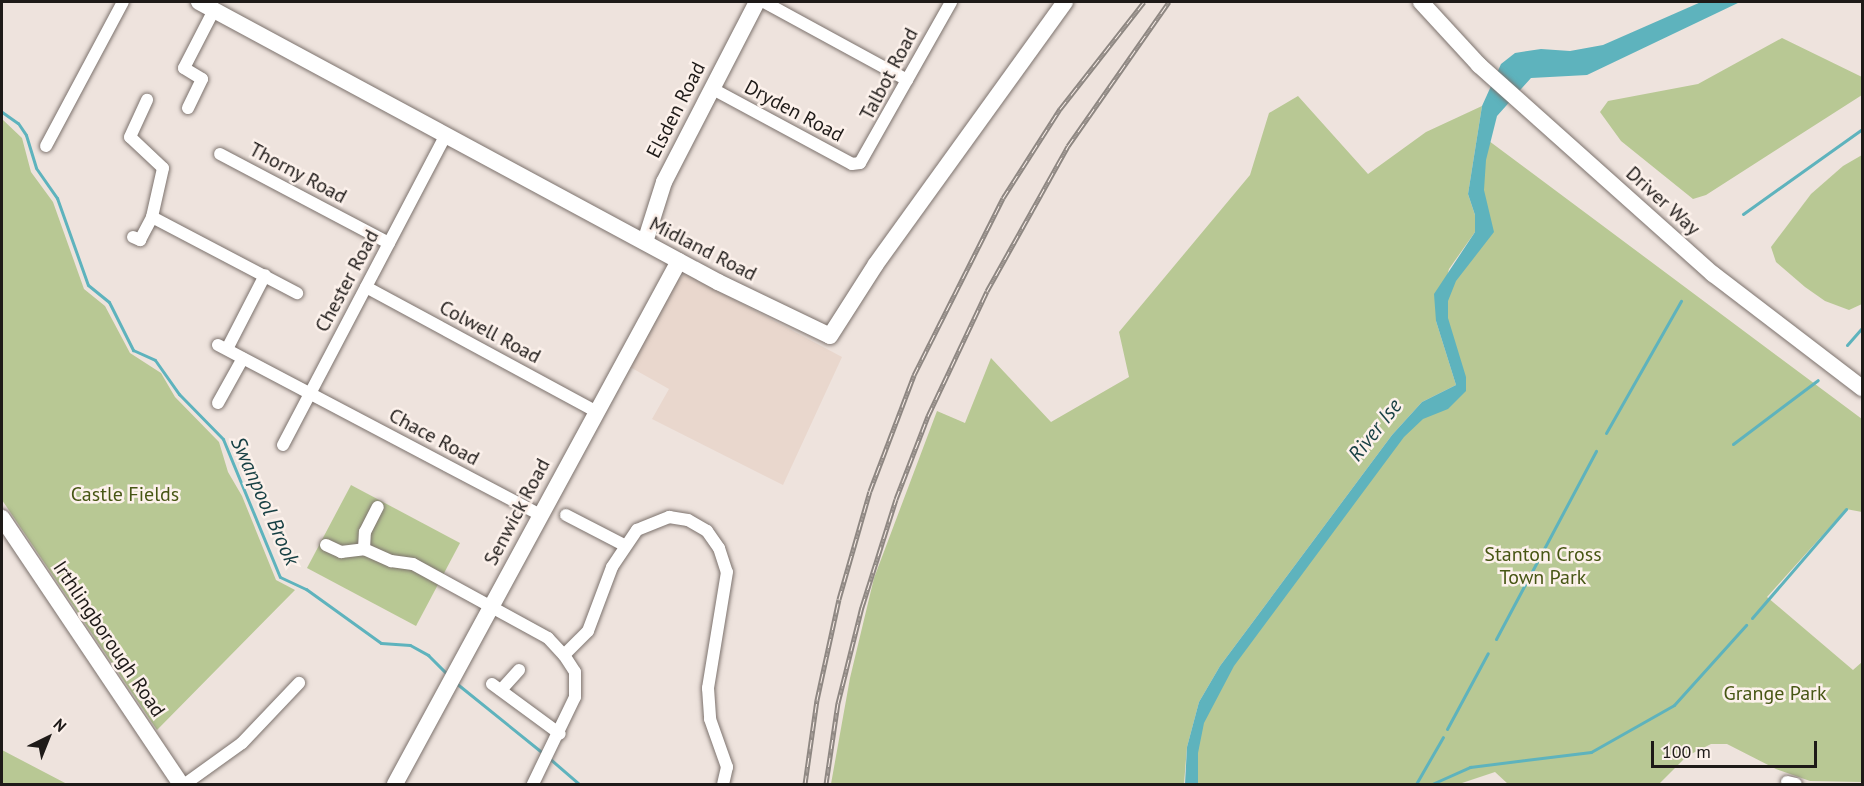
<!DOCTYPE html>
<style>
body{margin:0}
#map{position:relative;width:1864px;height:786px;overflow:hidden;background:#eee3dd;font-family:"PT Sans",sans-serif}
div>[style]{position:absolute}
.built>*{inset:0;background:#e9d7cd}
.green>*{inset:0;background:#b8c894}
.water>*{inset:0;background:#5eb3bd}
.stream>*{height:3px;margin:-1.5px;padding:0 1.5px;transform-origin:1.5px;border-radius:1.5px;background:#5eb3bd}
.roads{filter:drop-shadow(0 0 2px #7c726d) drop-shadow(0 0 2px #7c726d)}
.street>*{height:12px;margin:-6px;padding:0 6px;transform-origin:6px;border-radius:6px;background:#fff}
.secondary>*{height:16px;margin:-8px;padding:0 8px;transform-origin:8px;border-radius:8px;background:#fff}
.rail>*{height:5px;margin-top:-2.5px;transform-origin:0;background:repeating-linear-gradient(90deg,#fcf1eb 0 9px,#8e8782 0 18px);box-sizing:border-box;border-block:2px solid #8e8782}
span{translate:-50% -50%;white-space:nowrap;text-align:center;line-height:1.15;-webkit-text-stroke:5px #fcf1eb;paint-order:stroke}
.street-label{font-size:20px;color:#1e1a18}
.park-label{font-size:20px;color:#475614}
.water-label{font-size:21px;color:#163f43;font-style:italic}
.frame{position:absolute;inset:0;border:3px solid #1e1a18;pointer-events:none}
.north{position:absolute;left:18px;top:708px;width:60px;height:60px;-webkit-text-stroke:4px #fcf1eb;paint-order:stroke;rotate:43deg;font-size:16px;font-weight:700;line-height:24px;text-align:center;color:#1e1a18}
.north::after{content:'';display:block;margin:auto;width:21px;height:27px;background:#1e1a18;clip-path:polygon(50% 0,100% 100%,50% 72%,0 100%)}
.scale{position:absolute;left:1651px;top:741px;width:166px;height:27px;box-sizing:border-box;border:3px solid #1e1a18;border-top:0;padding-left:8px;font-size:18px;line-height:21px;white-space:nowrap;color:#1e1a18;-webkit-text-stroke:4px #fcf1eb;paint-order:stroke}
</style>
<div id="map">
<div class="built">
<div style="clip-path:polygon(686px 274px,842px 357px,783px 485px,652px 419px,669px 389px,630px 367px,675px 282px)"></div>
</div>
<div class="green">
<div style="clip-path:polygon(1782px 38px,1862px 77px,1862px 95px,1706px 195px,1693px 199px,1621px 141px,1600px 112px,1608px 101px,1698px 84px)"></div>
<div style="clip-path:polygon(1298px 96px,1368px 174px,1426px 132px,1482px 106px,1468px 194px,1475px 215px,1475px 232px,1449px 269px,1436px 321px,1456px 385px,1422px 402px,1392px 435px,1220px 666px,1199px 702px,1187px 747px,1184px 784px,831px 784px,850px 678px,874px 578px,937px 411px,965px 423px,991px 358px,1051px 422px,1129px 377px,1119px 332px,1250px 175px,1269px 113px)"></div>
<div style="clip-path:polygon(2px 119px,22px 138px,31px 172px,53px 202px,84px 289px,105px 306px,130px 353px,161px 373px,175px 397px,219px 442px,228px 472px,242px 496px,276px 580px,295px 590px,157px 730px,2px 500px)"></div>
<div style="clip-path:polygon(1485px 138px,1862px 419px,1862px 512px,1846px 509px,1767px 597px,1853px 670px,1862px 662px,1862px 782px,1810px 781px,1776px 769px,1727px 744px,1711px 744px,1687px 756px,1659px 784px,1508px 784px,1495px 772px,1459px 784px,1191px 784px,1190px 758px,1223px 666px,1421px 409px,1465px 385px,1441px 295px,1485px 232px,1477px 184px)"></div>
<div style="clip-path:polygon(1862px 155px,1862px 304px,1849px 310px,1825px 301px,1805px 287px,1776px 262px,1771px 247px,1811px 194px,1843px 166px)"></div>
<div style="clip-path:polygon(351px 485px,460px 543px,416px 626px,307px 568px)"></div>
<div style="clip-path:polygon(2px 750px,67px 784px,68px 784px,2px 784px)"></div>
</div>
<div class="water">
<div style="clip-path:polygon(1701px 2px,1740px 2px,1587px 75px,1531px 78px,1497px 116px,1486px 160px,1484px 190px,1494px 232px,1456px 281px,1448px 301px,1448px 318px,1466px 377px,1466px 391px,1448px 409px,1423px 419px,1404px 437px,1234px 666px,1204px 723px,1198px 753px,1198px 784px,1185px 784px,1187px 747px,1199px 702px,1220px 666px,1392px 435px,1422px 402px,1456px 385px,1436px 321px,1434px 294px,1475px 232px,1475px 215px,1468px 194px,1482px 106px,1501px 64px,1515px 53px,1541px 49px,1570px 51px,1603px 45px)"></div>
</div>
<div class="stream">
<div style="left:2px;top:112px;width:19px;rotate:35deg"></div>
<div style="left:18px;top:123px;width:14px;rotate:56deg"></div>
<div style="left:26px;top:135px;width:34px;rotate:73deg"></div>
<div style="left:36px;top:168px;width:37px;rotate:55deg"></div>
<div style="left:57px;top:198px;width:92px;rotate:70.4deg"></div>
<div style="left:88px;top:285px;width:27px;rotate:39deg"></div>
<div style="left:109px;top:302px;width:54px;rotate:63.4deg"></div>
<div style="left:133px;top:350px;width:24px;rotate:24deg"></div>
<div style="left:155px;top:360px;width:42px;rotate:54.8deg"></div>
<div style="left:179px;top:394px;width:63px;rotate:45.6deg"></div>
<div style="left:223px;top:439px;width:149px;rotate:67.6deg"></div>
<div style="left:280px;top:577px;width:29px;rotate:25deg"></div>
<div style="left:306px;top:589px;width:92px;rotate:35.8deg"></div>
<div style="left:381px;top:643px;width:29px;rotate:4deg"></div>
<div style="left:410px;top:645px;width:21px;rotate:29deg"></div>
<div style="left:428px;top:655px;width:27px;rotate:45deg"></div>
<div style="left:1743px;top:214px;width:146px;rotate:-35.5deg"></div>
<div style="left:1847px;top:345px;width:23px;rotate:-49deg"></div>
<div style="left:1606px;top:433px;width:152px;rotate:-60.4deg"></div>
<div style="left:1733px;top:444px;width:106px;rotate:-37deg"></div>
<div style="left:1752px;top:618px;width:144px;rotate:-49.2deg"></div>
<div style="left:1496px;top:639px;width:213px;rotate:-62deg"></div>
<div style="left:456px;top:683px;width:113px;rotate:38.9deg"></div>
<div style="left:1447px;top:729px;width:86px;rotate:-61.7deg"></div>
<div style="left:549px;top:758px;width:40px;rotate:41deg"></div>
<div style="left:1416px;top:784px;width:54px;rotate:-60.1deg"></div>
<div style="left:1432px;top:784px;width:42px;rotate:-24.1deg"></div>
<div style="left:1470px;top:767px;width:122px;rotate:-7.1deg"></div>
<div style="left:1591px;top:752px;width:95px;rotate:-29.5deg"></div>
<div style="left:1674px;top:705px;width:108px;rotate:-48deg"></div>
</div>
<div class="roads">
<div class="street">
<div style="left:764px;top:2px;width:163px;rotate:28.6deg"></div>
<div style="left:711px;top:88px;width:160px;rotate:28.3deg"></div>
<div style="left:852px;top:164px;width:8px;rotate:-7deg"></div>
<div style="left:860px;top:163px;width:185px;rotate:-60.5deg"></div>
<div style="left:188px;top:108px;width:32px;rotate:-64deg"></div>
<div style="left:202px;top:79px;width:21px;rotate:-149deg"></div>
<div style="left:184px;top:68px;width:65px;rotate:-62.7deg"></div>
<div style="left:46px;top:146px;width:163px;rotate:-61.9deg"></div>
<div style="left:220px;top:154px;width:191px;rotate:27.8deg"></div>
<div style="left:152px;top:217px;width:164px;rotate:27.7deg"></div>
<div style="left:133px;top:237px;width:8px;rotate:23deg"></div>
<div style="left:140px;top:240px;width:26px;rotate:-62deg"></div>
<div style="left:152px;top:217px;width:50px;rotate:-77.3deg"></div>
<div style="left:163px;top:168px;width:45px;rotate:-136.8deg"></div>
<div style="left:130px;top:137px;width:41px;rotate:-65.3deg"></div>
<div style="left:366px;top:287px;width:260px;rotate:28.4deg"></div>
<div style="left:218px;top:345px;width:364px;rotate:27.8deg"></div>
<div style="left:227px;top:349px;width:83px;rotate:-62.8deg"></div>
<div style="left:218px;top:403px;width:51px;rotate:-60.9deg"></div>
<div style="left:283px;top:445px;width:350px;rotate:-62.3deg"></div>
<div style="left:566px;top:515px;width:65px;rotate:27.3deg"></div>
<div style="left:326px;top:545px;width:17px;rotate:25deg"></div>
<div style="left:341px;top:552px;width:23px;rotate:-7deg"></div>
<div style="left:364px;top:549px;width:30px;rotate:24deg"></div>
<div style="left:391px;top:561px;width:22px;rotate:8deg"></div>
<div style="left:413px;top:564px;width:154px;rotate:28.7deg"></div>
<div style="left:548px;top:638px;width:23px;rotate:47deg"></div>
<div style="left:564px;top:655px;width:20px;rotate:57deg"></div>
<div style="left:575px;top:672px;width:25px;rotate:90deg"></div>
<div style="left:575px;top:697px;width:97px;rotate:115.8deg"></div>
<div style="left:364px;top:549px;width:17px;rotate:-87deg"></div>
<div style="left:365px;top:532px;width:28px;rotate:-63deg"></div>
<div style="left:564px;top:655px;width:34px;rotate:-45deg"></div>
<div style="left:588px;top:631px;width:68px;rotate:-69.4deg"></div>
<div style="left:612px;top:567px;width:45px;rotate:-56deg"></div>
<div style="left:637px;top:530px;width:35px;rotate:-22deg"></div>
<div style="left:669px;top:517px;width:19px;rotate:9deg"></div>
<div style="left:688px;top:520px;width:22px;rotate:30deg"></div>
<div style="left:707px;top:531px;width:21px;rotate:55deg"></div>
<div style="left:719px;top:548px;width:25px;rotate:72deg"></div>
<div style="left:727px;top:572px;width:118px;rotate:99.3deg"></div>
<div style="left:708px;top:688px;width:31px;rotate:86deg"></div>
<div style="left:710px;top:719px;width:51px;rotate:70.5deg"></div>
<div style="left:727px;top:767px;width:17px;rotate:103deg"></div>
<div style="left:492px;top:684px;width:84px;rotate:36.3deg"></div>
<div style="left:501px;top:690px;width:27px;rotate:-48deg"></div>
<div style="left:1787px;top:782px;width:9px;rotate:13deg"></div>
<div style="left:185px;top:784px;width:70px;rotate:-35.7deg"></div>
<div style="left:242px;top:743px;width:83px;rotate:-46.5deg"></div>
</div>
<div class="secondary">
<div style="left:199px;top:2px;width:590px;rotate:28.35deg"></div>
<div style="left:718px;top:282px;width:124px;rotate:25.7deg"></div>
<div style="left:830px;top:336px;width:85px;rotate:-57.4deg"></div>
<div style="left:876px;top:264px;width:323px;rotate:-54.2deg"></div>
<div style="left:1421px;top:2px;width:86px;rotate:47.4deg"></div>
<div style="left:1479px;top:65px;width:314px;rotate:41.8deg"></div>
<div style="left:1713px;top:274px;width:188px;rotate:37.4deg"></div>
<div style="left:645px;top:242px;width:63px;rotate:-72.4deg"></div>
<div style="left:664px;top:182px;width:203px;rotate:-62.7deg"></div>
<div style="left:2px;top:518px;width:321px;rotate:56.1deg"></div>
<div style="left:395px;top:784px;width:595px;rotate:-61.5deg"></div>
</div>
</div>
<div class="rail">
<div style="left:805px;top:784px;width:85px;rotate:-81.9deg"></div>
<div style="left:817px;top:700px;width:103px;rotate:-77.7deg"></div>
<div style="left:839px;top:599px;width:112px;rotate:-74deg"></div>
<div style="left:870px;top:491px;width:124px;rotate:-69.2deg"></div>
<div style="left:914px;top:375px;width:198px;rotate:-63.3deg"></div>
<div style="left:1003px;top:198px;width:106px;rotate:-57.4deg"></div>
<div style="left:1060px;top:109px;width:136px;rotate:-51.9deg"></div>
<div style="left:826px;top:784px;width:82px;rotate:-81.6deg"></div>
<div style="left:838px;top:703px;width:99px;rotate:-76deg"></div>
<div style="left:862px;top:607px;width:113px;rotate:-72.5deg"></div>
<div style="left:896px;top:499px;width:89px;rotate:-68.9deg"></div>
<div style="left:928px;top:416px;width:138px;rotate:-64.7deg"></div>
<div style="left:987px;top:291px;width:166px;rotate:-60.8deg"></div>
<div style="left:1068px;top:146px;width:176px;rotate:-55deg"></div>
</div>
<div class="street-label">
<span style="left:889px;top:74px;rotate:-62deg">Talbot Road</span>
<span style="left:676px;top:110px;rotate:-63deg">Elsden Road</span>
<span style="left:794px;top:111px;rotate:28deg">Dryden Road</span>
<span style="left:298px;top:173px;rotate:28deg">Thorny Road</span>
<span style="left:1663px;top:201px;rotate:42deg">Driver Way</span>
<span style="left:703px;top:249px;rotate:27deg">Midland Road</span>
<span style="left:347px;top:281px;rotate:-62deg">Chester Road</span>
<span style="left:490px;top:332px;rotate:28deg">Colwell Road</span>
<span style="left:434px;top:437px;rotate:28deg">Chace Road</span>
<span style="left:517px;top:512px;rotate:-62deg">Senwick Road</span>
<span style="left:109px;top:639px;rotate:56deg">Irthlingborough Road</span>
</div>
<div class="park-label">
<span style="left:125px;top:494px">Castle Fields</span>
<span style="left:1543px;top:566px">Stanton Cross<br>Town Park</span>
<span style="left:1775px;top:693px">Grange Park</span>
</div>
<div class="water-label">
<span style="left:1375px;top:430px;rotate:-52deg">River Ise</span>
<span style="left:265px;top:501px;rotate:66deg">Swanpool Brook</span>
</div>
<div class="frame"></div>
<div class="north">N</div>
<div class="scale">100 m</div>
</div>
